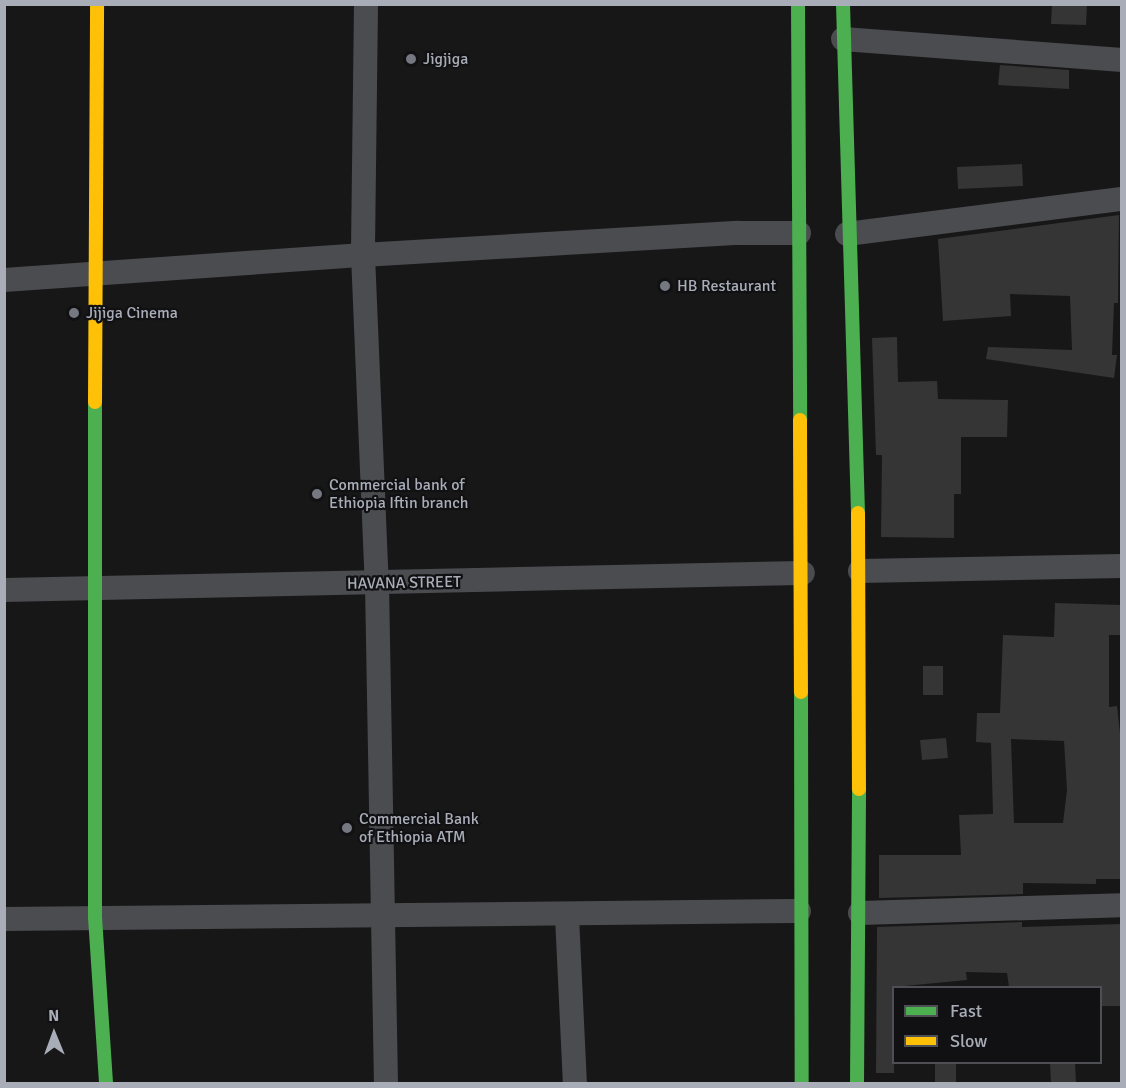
<!DOCTYPE html>
<style>
body{margin:0}
#map{position:relative;width:1126px;height:1088px;overflow:hidden;background:#171717;font-family:Signika,sans-serif}
div>[style]{position:absolute}
.building>*{inset:0;background:#353536}
.street>*{height:24px;margin:-12px;padding:0 12px;transform-origin:12px;border-radius:12px;background:#4b4c50}
.fast>*{height:14px;margin:-7px;padding:0 7px;transform-origin:7px;border-radius:7px;background:#4caf50}
.slow>*{height:14px;margin:-7px;padding:0 7px;transform-origin:7px;border-radius:7px;background:#ffc107}
.dots>*{width:16px;height:16px;translate:-50% -50%;box-sizing:border-box;border:3px solid #111113;border-radius:50%}
span{translate:-50% -50%;white-space:nowrap;text-align:center;line-height:1.15;-webkit-text-stroke:4.5px #111113;paint-order:stroke}
.poi-label{font-size:16px;color:#a8adb8}
.left{translate:0 -50%;text-align:left}
.street-label{font-size:16px;color:#a8adb8}
.frame{position:absolute;inset:0;border:6px solid #a8adb8;pointer-events:none}
.legend{position:absolute;left:892px;top:986px;width:210px;height:78px;box-sizing:border-box;background:#111113;border:2px solid #4d4f55;margin:0;padding:8px 10px;list-style:none;font-size:18px;color:#a8adb8}
.legend li{display:flex;align-items:center;gap:12px;height:30px}
.legend b{width:30px;border:2px solid #4d4f55}
.north{position:absolute;left:24px;top:1004px;width:60px;height:60px;-webkit-text-stroke:4px #111113;paint-order:stroke;rotate:359deg;font-size:16px;font-weight:700;line-height:24px;text-align:center;color:#a8adb8}
.north::after{content:'';display:block;margin:auto;width:21px;height:27px;background:#a8adb8;clip-path:polygon(50% 0,100% 100%,50% 72%,0 100%)}
</style>
<div id="map">
<div class="building">
<div style="clip-path:polygon(1052px 4px,1087px 4px,1086px 25px,1051px 24px)"></div>
<div style="clip-path:polygon(1000px 65px,1069px 70px,1069px 89px,998px 85px)"></div>
<div style="clip-path:polygon(1022px 164px,1023px 186px,958px 189px,957px 167px)"></div>
<div style="clip-path:polygon(1119px 215px,1118px 303px,1114px 303px,1112px 355px,1117px 355px,1114px 378px,986px 359px,988px 347px,1072px 350px,1070px 296px,1010px 294px,1011px 316px,943px 321px,938px 239px)"></div>
<div style="clip-path:polygon(897px 337px,898px 382px,937px 381px,938px 399px,1008px 400px,1007px 437px,961px 437px,961px 494px,954px 494px,954px 538px,881px 537px,882px 455px,876px 455px,872px 338px)"></div>
<div style="clip-path:polygon(evenodd,1055px 603px,1122px 605px,1122px 635px,1109px 635px,1109px 707px,1117px 706px,1122px 751px,1122px 879px,1096px 879px,1096px 884px,1023px 883px,1023px 894px,879px 898px,879px 855px,961px 855px,959px 815px,993px 814px,991px 743px,976px 742px,977px 713px,1000px 713px,1003px 635px,1054px 637px,1055px 603px,1011px 739px,1064px 741px,1067px 790px,1063px 823px,1014px 823px,1011px 739px)"></div>
<div style="clip-path:polygon(923px 666px,943px 666px,943px 695px,923px 695px)"></div>
<div style="clip-path:polygon(946px 738px,948px 758px,922px 760px,920px 740px)"></div>
<div style="clip-path:polygon(1022px 922px,1022px 927px,1122px 924px,1122px 1006px,1101px 1006px,1101px 987px,1009px 987px,1007px 973px,966px 972px,967px 980px,894px 987px,894px 1073px,876px 1073px,877px 927px)"></div>
<div style="clip-path:polygon(935px 1062px,956px 1062px,956px 1083px,935px 1083px)"></div>
<div style="clip-path:polygon(1050px 1062px,1075px 1062px,1076px 1083px,1051px 1083px)"></div>
</div>
<div class="street">
<div style="left:366px;top:4px;width:251px;rotate:90.7deg"></div>
<div style="left:363px;top:255px;width:329px;rotate:87.6deg"></div>
<div style="left:377px;top:584px;width:500px;rotate:88.97deg"></div>
<div style="left:843px;top:39px;width:280px;rotate:4.3deg"></div>
<div style="left:847px;top:234px;width:277px;rotate:-7.3deg"></div>
<div style="left:4px;top:280px;width:360px;rotate:-4deg"></div>
<div style="left:363px;top:255px;width:376px;rotate:-3.4deg"></div>
<div style="left:738px;top:233px;width:61px"></div>
<div style="left:860px;top:571px;width:262px;rotate:-1.1deg"></div>
<div style="left:4px;top:590px;width:799px;rotate:-1.22deg"></div>
<div style="left:860px;top:913px;width:262px;rotate:-1.7deg"></div>
<div style="left:567px;top:916px;width:168px;rotate:87.3deg"></div>
<div style="left:4px;top:919px;width:795px;rotate:-0.58deg"></div>
</div>
<div class="fast">
<div style="left:798px;top:4px;width:416px;rotate:89.7deg"></div>
<div style="left:843px;top:4px;width:509px;rotate:88.31deg"></div>
<div style="left:95px;top:402px;width:515px;rotate:90deg"></div>
<div style="left:95px;top:917px;width:167px;rotate:86.2deg"></div>
<div style="left:801px;top:692px;width:392px;rotate:89.9deg"></div>
<div style="left:857px;top:1084px;width:295px;rotate:-89.6deg"></div>
</div>
<div class="slow">
<div style="left:95px;top:402px;width:398px;rotate:-89.7deg"></div>
<div style="left:800px;top:420px;width:272px;rotate:89.8deg"></div>
<div style="left:858px;top:513px;width:276px;rotate:89.8deg"></div>
</div>
<div class="dots">
<div style="left:411px;top:59px;background:#757880"></div>
<div style="left:665px;top:286px;background:#757880"></div>
<div style="left:74px;top:313px;background:#757880"></div>
<div style="left:317px;top:494px;background:#757880"></div>
<div style="left:347px;top:828px;background:#757880"></div>
</div>
<div class="poi-label">
<span class="left" style="left:423px;top:59px">Jigjiga</span>
<span class="left" style="left:677px;top:286px">HB Restaurant</span>
<span class="left" style="left:86px;top:313px">Jijiga Cinema</span>
<span class="left" style="left:329px;top:494px">Commercial bank of<br>Ethiopia Iftin branch</span>
<span class="left" style="left:359px;top:828px">Commercial Bank<br>of Ethiopia ATM</span>
</div>
<div class="street-label">
<span style="left:404px;top:583px;rotate:-1deg">HAVANA STREET</span>
</div>
<div class="frame"></div>
<ul class="legend">
<li><b style="height:8px;background:#4caf50"></b>Fast</li>
<li><b style="height:8px;background:#ffc107"></b>Slow</li>
</ul>
<div class="north">N</div>
</div>
